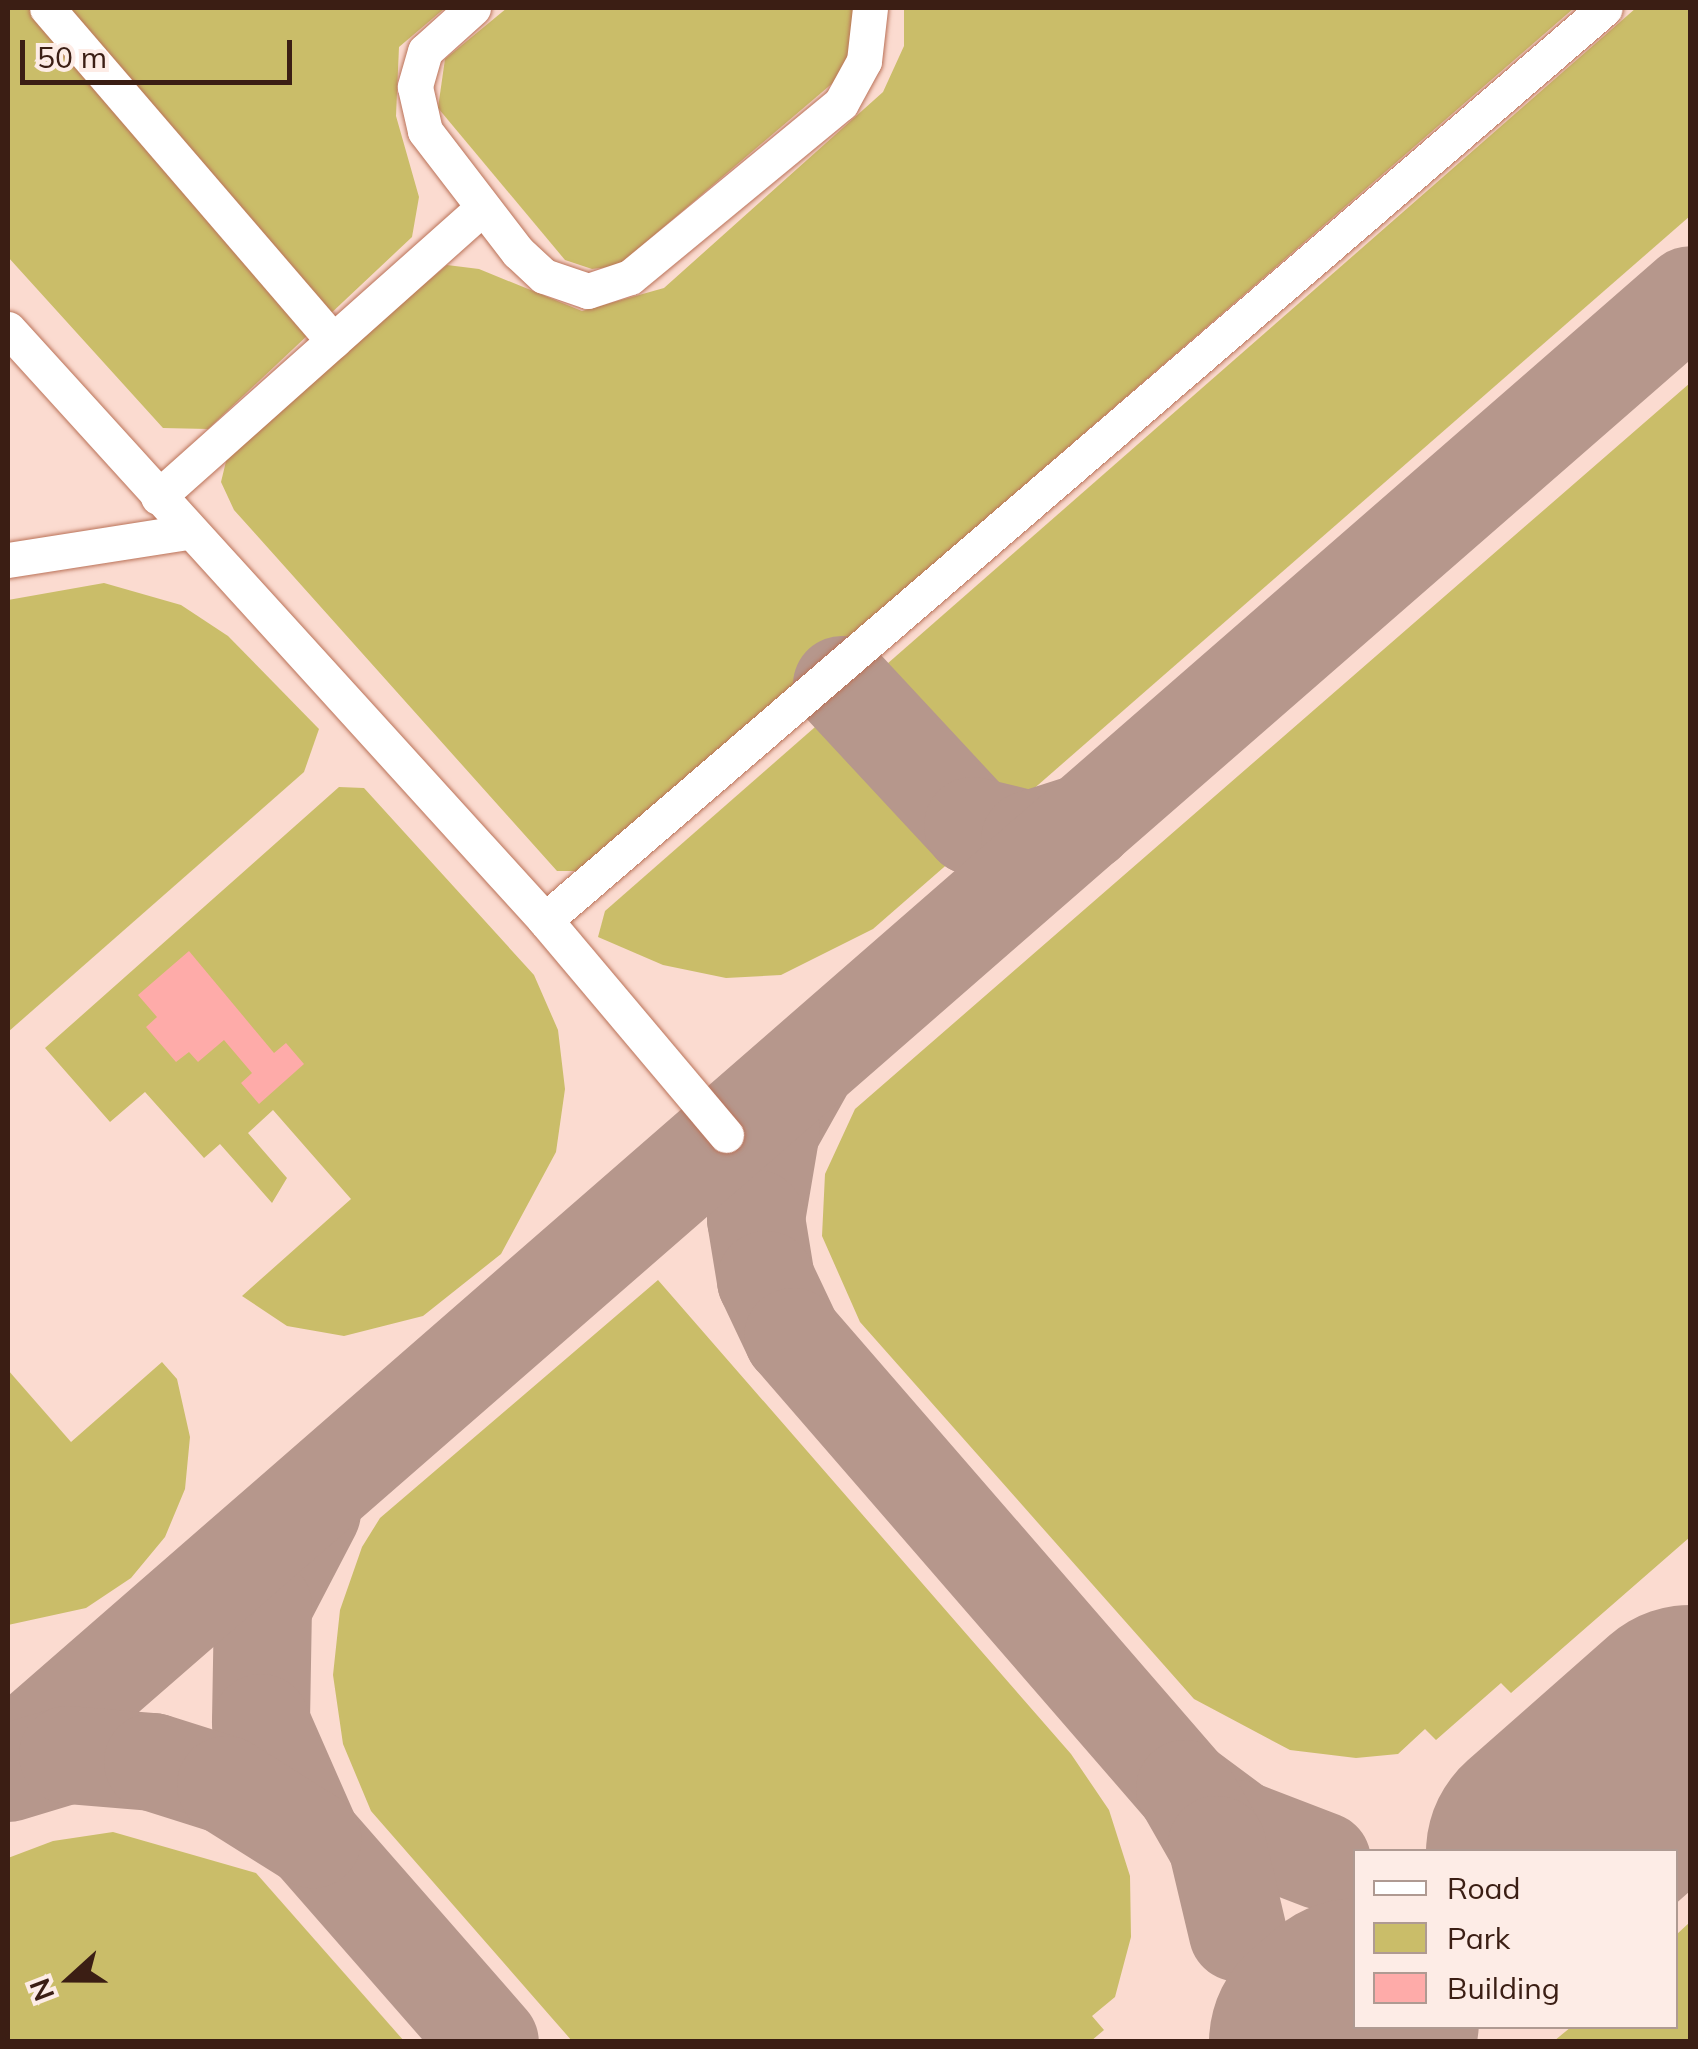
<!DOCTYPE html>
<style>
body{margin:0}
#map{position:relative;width:1698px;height:2049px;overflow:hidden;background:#fbdbd0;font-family:Mulish,sans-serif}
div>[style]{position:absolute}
.green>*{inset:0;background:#cabd69}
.taxiway>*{height:98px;margin:-49px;padding:0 49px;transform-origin:49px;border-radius:49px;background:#b6978c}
.runway>*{height:245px;margin:-122.5px;padding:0 122.5px;transform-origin:122.5px;border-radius:122.5px;background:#b6978c}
.building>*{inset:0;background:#feaba9}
.roads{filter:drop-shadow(0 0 2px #ba7258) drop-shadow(0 0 2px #ba7258)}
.minor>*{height:35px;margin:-17.5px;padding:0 17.5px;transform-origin:17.5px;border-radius:17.5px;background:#fff}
span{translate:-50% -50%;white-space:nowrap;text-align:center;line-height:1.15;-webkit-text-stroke:8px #fdece6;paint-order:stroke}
.frame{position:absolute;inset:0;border:10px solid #3b1e14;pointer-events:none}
.legend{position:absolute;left:1353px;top:1849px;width:325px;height:180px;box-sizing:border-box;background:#fdece6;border:2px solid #af9a92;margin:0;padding:12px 18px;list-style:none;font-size:30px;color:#3b1e14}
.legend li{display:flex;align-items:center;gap:20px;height:50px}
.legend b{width:50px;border:2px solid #af9a92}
.north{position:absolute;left:20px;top:1929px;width:100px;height:100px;-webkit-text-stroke:8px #fdece6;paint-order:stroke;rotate:249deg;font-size:28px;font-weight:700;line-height:40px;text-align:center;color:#3b1e14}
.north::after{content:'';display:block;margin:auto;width:35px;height:45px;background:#3b1e14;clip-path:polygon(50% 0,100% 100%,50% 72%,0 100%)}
.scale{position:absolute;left:20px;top:40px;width:272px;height:45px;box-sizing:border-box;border:5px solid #3b1e14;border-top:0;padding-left:12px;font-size:30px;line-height:35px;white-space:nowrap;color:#3b1e14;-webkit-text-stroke:8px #fdece6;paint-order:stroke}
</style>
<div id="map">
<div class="green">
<div style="clip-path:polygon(8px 8px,445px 8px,399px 47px,396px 116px,419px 197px,412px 237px,208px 429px,163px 428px,8px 257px)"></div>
<div style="clip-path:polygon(507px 8px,857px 8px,860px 31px,841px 76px,618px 266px,592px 269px,565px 260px,438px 108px,445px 59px)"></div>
<div style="clip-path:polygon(904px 8px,1574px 8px,580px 871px,557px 871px,234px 510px,221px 482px,229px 449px,447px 265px,479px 269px,582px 311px,664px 288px,883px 92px,904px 46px)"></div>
<div style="clip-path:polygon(1636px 8px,1690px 8px,1690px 216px,873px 929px,781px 975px,726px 978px,663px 965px,598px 937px,605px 911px)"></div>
<div style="clip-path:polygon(1690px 383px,1690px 1537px,1511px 1693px,1501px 1683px,1436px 1740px,1425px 1729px,1398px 1754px,1356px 1758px,1290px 1750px,1194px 1699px,860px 1322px,822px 1236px,825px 1174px,855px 1109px)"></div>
<div style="clip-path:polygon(104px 583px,181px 605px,228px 636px,319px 729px,304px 772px,8px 1032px,8px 600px)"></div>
<div style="clip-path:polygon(339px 787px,364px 788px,534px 975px,558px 1030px,565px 1089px,556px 1152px,501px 1254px,423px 1316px,344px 1336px,287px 1326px,242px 1296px,351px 1199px,273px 1110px,248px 1133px,287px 1178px,272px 1203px,220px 1144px,204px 1158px,145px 1092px,110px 1122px,45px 1048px)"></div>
<div style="clip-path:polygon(658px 1280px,1071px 1754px,1109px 1810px,1130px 1876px,1131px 1937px,1115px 1997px,1092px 2016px,1104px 2030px,1091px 2041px,572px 2041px,371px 1811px,343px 1744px,333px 1675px,340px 1610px,362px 1547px,380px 1518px)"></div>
<div style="clip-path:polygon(162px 1362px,177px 1379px,190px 1437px,185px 1489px,165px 1537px,131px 1578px,86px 1608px,8px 1625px,8px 1370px,71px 1442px)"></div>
<div style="clip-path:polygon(113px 1832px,256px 1873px,404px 2041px,8px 2041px,8px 1858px,53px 1841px)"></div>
<div style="clip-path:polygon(1690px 1922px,1690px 2041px,1554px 2041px,1571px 2027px,1676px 2026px,1676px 1935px)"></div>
</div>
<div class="taxiway">
<div style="left:842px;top:685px;width:192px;rotate:47.1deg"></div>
<div style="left:973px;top:826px;width:59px;rotate:13.8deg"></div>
<div style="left:1030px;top:840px;width:59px;rotate:-17.8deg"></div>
<div style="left:803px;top:1073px;width:65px;rotate:119.3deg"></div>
<div style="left:771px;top:1130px;width:90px;rotate:99.6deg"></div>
<div style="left:756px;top:1219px;width:62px;rotate:80.7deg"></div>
<div style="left:766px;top:1280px;width:63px;rotate:64.7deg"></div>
<div style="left:793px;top:1337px;width:598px;rotate:49.07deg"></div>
<div style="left:1185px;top:1789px;width:67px;rotate:36.5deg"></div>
<div style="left:1239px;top:1829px;width:89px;rotate:21.1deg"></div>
<div style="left:312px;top:1512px;width:106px;rotate:117.5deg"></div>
<div style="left:263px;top:1606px;width:117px;rotate:91deg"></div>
<div style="left:261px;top:1723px;width:127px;rotate:66.3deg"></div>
<div style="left:312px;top:1839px;width:270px;rotate:48.8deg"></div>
<div style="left:8px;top:1761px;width:2231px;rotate:-41.07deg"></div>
<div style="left:8px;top:1773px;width:63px;rotate:-16.7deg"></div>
<div style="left:68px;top:1755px;width:85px;rotate:4.7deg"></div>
<div style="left:153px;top:1762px;width:77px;rotate:17.5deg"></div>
<div style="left:226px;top:1785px;width:102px;rotate:32.1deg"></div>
<div style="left:1185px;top:1789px;width:64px;rotate:60.3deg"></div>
<div style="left:1217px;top:1845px;width:90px;rotate:76.6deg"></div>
</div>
<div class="runway">
<div style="left:1548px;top:1852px;width:189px;rotate:-41.4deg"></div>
<div style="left:1331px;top:2042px;width:33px;rotate:-41deg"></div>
</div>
<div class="building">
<div style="clip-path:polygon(189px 951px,274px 1053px,286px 1043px,304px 1064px,259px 1104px,241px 1083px,252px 1073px,224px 1040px,198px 1062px,189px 1052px,176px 1062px,146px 1027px,157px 1017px,138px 995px)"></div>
</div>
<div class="roads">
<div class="minor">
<div style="left:47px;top:8px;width:439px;rotate:49.3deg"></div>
<div style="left:473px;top:8px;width:64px;rotate:138.1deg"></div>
<div style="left:425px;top:51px;width:37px;rotate:106deg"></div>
<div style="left:415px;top:87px;width:45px;rotate:77.2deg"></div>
<div style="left:425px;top:131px;width:153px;rotate:52.5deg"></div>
<div style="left:518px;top:252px;width:35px;rotate:43deg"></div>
<div style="left:544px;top:276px;width:46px;rotate:18.8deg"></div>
<div style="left:588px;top:291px;width:44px;rotate:-18.4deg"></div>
<div style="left:630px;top:277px;width:273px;rotate:-39.5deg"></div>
<div style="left:841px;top:103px;width:48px;rotate:-61.3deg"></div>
<div style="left:864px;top:61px;width:53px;rotate:-83.5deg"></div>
<div style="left:8px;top:329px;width:799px;rotate:47.74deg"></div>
<div style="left:545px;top:920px;width:281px;rotate:49.9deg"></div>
<div style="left:158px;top:497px;width:431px;rotate:-41.7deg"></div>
<div style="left:8px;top:560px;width:180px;rotate:-8.9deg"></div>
<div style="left:545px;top:920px;width:1398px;rotate:-40.71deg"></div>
</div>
</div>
<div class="frame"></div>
<ul class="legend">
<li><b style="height:12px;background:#fff"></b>Road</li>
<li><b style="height:28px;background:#cabd69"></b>Park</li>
<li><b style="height:28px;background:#feaba9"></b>Building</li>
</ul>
<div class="north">N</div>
<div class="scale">50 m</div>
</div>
